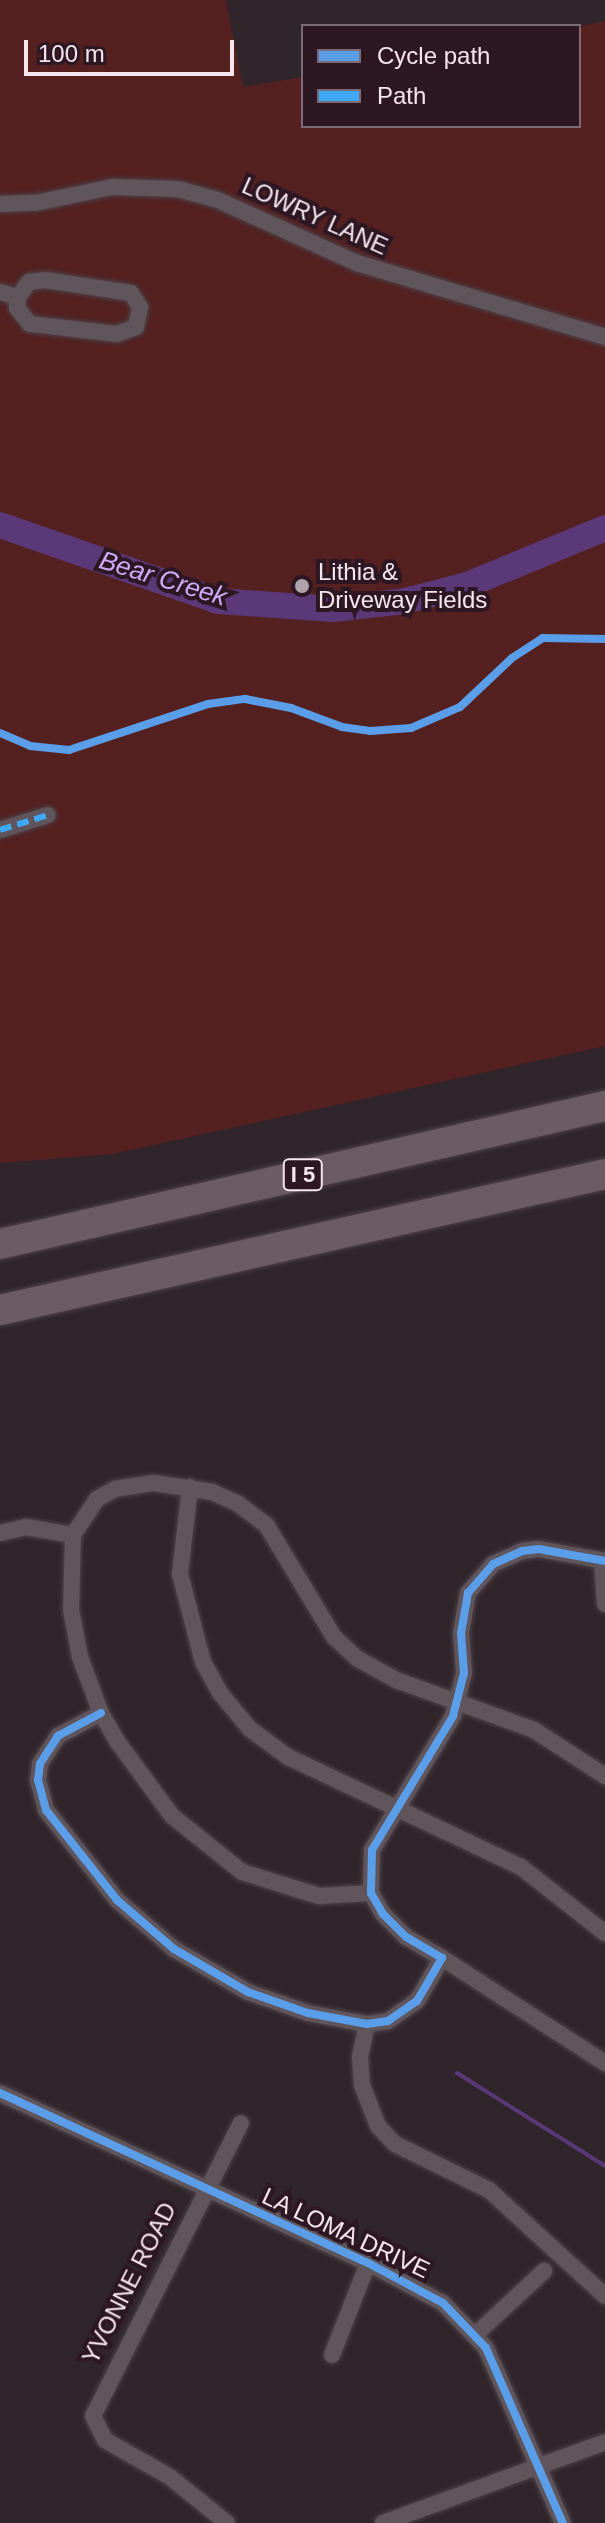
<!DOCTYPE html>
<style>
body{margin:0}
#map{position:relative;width:605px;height:2523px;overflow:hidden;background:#31252c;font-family:Arial,sans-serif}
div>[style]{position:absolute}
.green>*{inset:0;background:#542020}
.stream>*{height:4px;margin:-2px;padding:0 2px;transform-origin:2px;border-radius:2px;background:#5b3979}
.river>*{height:26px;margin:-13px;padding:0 13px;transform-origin:13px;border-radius:13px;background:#5b3979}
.roads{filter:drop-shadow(0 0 2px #4c4248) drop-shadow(0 0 2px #4c4248)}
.street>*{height:16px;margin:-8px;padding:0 8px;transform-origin:8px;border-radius:8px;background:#60555b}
.highway>*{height:30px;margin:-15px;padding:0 15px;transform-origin:15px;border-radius:15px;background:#6c5b62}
.quiet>*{height:6px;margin-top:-3px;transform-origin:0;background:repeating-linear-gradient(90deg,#3fa9f5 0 12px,transparent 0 18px)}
.cycleway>*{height:8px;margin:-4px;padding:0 4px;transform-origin:4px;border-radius:4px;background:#5a9eea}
.dots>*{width:22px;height:22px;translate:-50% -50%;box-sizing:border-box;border:4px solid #2c1723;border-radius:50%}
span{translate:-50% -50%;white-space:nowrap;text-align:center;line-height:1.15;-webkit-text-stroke:8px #2c1723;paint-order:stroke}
.shield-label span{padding:2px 6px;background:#2c1723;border:2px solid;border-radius:6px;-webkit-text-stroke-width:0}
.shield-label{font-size:22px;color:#f5e6ee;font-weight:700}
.street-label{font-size:24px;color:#f5e6ee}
.poi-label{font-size:24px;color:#f5e6ee}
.left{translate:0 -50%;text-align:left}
.water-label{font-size:26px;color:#d1aafa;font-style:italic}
.legend{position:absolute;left:301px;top:24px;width:280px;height:104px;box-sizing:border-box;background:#2c1723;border:2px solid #7c6a74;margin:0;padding:10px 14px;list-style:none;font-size:24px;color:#f5e6ee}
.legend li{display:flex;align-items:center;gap:16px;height:40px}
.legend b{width:40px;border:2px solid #7c6a74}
.scale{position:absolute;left:24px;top:40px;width:210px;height:36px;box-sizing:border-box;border:4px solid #f5e6ee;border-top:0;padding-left:10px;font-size:24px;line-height:28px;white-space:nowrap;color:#f5e6ee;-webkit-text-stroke:6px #2c1723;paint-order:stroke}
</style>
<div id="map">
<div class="green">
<div style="clip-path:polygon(0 0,226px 0,243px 87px,303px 77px,303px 126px,579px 126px,579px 26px,605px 21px,605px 1046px,113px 1154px,0 1163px)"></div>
</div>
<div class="stream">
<div style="left:457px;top:2073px;width:175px;rotate:32.1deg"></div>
</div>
<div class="river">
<div style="left:0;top:525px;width:231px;rotate:19.2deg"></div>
<div style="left:218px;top:601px;width:115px;rotate:4deg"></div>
<div style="left:333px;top:609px;width:72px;rotate:-6.3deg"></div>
<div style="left:405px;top:601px;width:64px;rotate:-14.5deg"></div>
<div style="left:467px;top:585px;width:149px;rotate:-22.4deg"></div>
</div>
<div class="roads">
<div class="street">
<div style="left:0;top:204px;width:35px;rotate:-2deg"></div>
<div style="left:35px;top:203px;width:79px;rotate:-11.7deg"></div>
<div style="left:112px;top:187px;width:66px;rotate:1.7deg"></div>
<div style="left:178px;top:189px;width:41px;rotate:15.4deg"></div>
<div style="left:218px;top:200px;width:153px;rotate:24.4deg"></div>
<div style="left:357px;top:263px;width:259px;rotate:16.6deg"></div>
<div style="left:45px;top:280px;width:87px;rotate:8.6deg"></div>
<div style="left:131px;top:293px;width:17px;rotate:57deg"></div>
<div style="left:140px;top:307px;width:20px;rotate:101deg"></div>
<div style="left:136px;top:327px;width:20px;rotate:160deg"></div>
<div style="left:117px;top:334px;width:88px;rotate:-173.4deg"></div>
<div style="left:30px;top:324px;width:21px;rotate:-129deg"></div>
<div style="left:17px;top:308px;width:11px;rotate:-85deg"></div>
<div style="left:18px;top:297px;width:19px;rotate:-54deg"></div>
<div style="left:29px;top:282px;width:16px;rotate:-7deg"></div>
<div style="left:0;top:292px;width:19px;rotate:16deg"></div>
<div style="left:0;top:830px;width:50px;rotate:-17.4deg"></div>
<div style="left:190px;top:1487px;width:88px;rotate:96.6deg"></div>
<div style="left:180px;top:1574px;width:91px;rotate:75.4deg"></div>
<div style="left:203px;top:1662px;width:35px;rotate:61deg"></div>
<div style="left:220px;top:1693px;width:47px;rotate:50.2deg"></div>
<div style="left:250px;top:1729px;width:47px;rotate:36.4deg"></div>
<div style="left:288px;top:1757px;width:258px;rotate:25.3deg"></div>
<div style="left:521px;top:1867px;width:107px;rotate:38.2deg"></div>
<div style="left:0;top:1533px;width:27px;rotate:-13deg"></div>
<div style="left:26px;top:1527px;width:48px;rotate:9.7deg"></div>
<div style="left:602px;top:1561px;width:43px;rotate:86deg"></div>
<div style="left:101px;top:1713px;width:49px;rotate:151.9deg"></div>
<div style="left:58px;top:1736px;width:33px;rotate:123deg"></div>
<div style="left:40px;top:1764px;width:16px;rotate:97deg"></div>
<div style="left:38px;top:1780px;width:31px;rotate:75deg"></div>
<div style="left:46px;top:1810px;width:115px;rotate:51.7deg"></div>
<div style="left:117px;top:1900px;width:75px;rotate:40.7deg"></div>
<div style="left:174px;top:1949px;width:86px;rotate:30.2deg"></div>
<div style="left:248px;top:1992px;width:64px;rotate:19.3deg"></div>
<div style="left:308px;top:2013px;width:60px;rotate:10.6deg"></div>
<div style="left:367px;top:2024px;width:21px;rotate:-8deg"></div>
<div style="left:388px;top:2021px;width:35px;rotate:-35deg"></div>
<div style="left:417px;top:2001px;width:50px;rotate:-59.8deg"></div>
<div style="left:442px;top:1958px;width:42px;rotate:-149.7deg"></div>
<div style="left:406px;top:1937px;width:33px;rotate:-135deg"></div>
<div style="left:383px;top:1914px;width:24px;rotate:-120deg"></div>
<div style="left:371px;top:1893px;width:43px;rotate:-88.7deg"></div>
<div style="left:372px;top:1850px;width:157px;rotate:-58.8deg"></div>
<div style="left:453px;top:1716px;width:44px;rotate:-75.7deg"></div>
<div style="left:464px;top:1673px;width:40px;rotate:-94.3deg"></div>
<div style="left:461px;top:1633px;width:41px;rotate:-80.1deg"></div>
<div style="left:468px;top:1593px;width:38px;rotate:-49deg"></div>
<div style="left:493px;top:1564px;width:32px;rotate:-24deg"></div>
<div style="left:522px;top:1551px;width:17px;rotate:-7deg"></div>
<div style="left:539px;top:1549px;width:67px;rotate:10.3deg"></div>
<div style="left:371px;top:1893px;width:52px;rotate:176.7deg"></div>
<div style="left:319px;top:1896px;width:81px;rotate:-162.7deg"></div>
<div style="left:242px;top:1872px;width:90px;rotate:-141.3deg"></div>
<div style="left:172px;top:1816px;width:93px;rotate:-126.3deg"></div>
<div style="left:117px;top:1741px;width:32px;rotate:-120deg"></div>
<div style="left:101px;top:1713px;width:60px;rotate:-110.6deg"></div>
<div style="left:80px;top:1657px;width:48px;rotate:-100.8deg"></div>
<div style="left:71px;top:1610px;width:75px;rotate:-88.5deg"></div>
<div style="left:73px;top:1535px;width:43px;rotate:-56.3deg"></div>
<div style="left:97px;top:1499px;width:21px;rotate:-29deg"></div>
<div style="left:115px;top:1489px;width:39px;rotate:-9deg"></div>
<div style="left:154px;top:1483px;width:59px;rotate:8.8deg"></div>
<div style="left:212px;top:1492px;width:27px;rotate:24deg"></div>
<div style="left:237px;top:1503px;width:38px;rotate:37deg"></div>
<div style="left:267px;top:1526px;width:130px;rotate:58.9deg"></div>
<div style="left:334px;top:1637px;width:33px;rotate:43deg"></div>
<div style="left:358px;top:1659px;width:43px;rotate:28.9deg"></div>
<div style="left:396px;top:1680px;width:147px;rotate:19.9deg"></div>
<div style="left:534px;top:1730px;width:85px;rotate:32.9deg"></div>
<div style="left:442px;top:1958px;width:194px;rotate:32.8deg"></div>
<div style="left:367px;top:2024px;width:34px;rotate:102deg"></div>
<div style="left:360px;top:2057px;width:28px;rotate:86deg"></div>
<div style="left:362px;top:2085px;width:44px;rotate:68.7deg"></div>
<div style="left:378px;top:2126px;width:25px;rotate:47deg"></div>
<div style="left:395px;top:2144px;width:105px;rotate:26.1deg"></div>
<div style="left:489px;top:2190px;width:157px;rotate:42.4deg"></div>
<div style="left:0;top:2093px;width:405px;rotate:24.8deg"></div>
<div style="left:368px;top:2263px;width:85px;rotate:28.1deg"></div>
<div style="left:443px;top:2303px;width:62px;rotate:46.3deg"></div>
<div style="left:486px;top:2348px;width:191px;rotate:66.3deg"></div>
<div style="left:476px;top:2334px;width:93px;rotate:-42.8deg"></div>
<div style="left:332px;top:2355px;width:99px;rotate:-68.6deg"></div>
<div style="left:227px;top:2523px;width:73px;rotate:-141.1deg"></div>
<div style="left:170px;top:2477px;width:75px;rotate:-150.4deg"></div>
<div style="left:105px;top:2440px;width:27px;rotate:-117deg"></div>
<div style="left:93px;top:2416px;width:328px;rotate:-63.2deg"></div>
<div style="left:383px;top:2523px;width:236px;rotate:-20deg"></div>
</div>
<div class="highway">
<div style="left:0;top:1244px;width:621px;rotate:-12.85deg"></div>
<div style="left:0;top:1310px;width:620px;rotate:-12.67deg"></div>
</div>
</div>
<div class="quiet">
<div style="left:0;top:830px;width:50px;rotate:-17.4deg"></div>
</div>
<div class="cycleway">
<div style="left:0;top:733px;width:33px;rotate:23deg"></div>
<div style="left:30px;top:746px;width:39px;rotate:6deg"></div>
<div style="left:69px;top:750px;width:146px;rotate:-18.3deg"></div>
<div style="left:208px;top:704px;width:37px;rotate:-8deg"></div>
<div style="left:245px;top:699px;width:47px;rotate:11.1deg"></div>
<div style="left:291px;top:708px;width:54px;rotate:20.4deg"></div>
<div style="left:342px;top:727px;width:28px;rotate:8deg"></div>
<div style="left:370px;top:731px;width:41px;rotate:-4.2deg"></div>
<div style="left:411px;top:728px;width:53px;rotate:-23.2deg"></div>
<div style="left:460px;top:707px;width:71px;rotate:-43.3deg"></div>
<div style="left:512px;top:658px;width:37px;rotate:-33deg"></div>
<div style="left:543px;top:638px;width:62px;rotate:0.9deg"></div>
<div style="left:101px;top:1713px;width:49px;rotate:151.9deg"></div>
<div style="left:58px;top:1736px;width:33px;rotate:123deg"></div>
<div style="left:40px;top:1764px;width:16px;rotate:97deg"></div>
<div style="left:38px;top:1780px;width:31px;rotate:75deg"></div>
<div style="left:46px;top:1810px;width:115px;rotate:51.7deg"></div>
<div style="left:117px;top:1900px;width:75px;rotate:40.7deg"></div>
<div style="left:174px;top:1949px;width:86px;rotate:30.2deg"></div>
<div style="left:248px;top:1992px;width:64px;rotate:19.3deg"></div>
<div style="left:308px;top:2013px;width:60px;rotate:10.6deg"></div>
<div style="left:367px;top:2024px;width:21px;rotate:-8deg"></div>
<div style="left:388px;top:2021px;width:35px;rotate:-35deg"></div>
<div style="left:417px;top:2001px;width:50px;rotate:-59.8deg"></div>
<div style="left:442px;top:1958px;width:42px;rotate:-149.7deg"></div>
<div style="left:406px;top:1937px;width:33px;rotate:-135deg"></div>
<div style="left:383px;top:1914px;width:24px;rotate:-120deg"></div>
<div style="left:371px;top:1893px;width:43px;rotate:-88.7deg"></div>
<div style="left:372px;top:1850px;width:157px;rotate:-58.8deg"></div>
<div style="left:453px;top:1716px;width:44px;rotate:-75.7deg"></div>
<div style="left:464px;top:1673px;width:40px;rotate:-94.3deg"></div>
<div style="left:461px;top:1633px;width:41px;rotate:-80.1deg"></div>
<div style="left:468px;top:1593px;width:38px;rotate:-49deg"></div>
<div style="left:493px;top:1564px;width:32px;rotate:-24deg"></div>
<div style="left:522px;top:1551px;width:17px;rotate:-7deg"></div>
<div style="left:539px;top:1549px;width:67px;rotate:10.3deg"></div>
<div style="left:0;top:2093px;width:405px;rotate:24.8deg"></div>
<div style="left:368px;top:2263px;width:85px;rotate:28.1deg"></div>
<div style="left:443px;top:2303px;width:62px;rotate:46.3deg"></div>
<div style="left:486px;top:2348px;width:191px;rotate:66.3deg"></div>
</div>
<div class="dots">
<div style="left:302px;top:586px;background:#b0a2aa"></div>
</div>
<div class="shield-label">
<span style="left:303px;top:1175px">I 5</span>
</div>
<div class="street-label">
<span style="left:315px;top:216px;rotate:24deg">LOWRY LANE</span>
<span style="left:346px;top:2233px;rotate:25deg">LA LOMA DRIVE</span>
<span style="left:129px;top:2283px;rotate:-63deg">YVONNE ROAD</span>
</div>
<div class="poi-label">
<span class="left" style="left:318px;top:586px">Lithia &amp;<br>Driveway Fields</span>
</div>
<div class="water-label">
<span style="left:163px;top:579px;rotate:17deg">Bear Creek</span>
</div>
<ul class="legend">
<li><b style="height:10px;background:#5a9eea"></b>Cycle path</li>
<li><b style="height:10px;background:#3fa9f5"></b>Path</li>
</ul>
<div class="scale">100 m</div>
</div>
